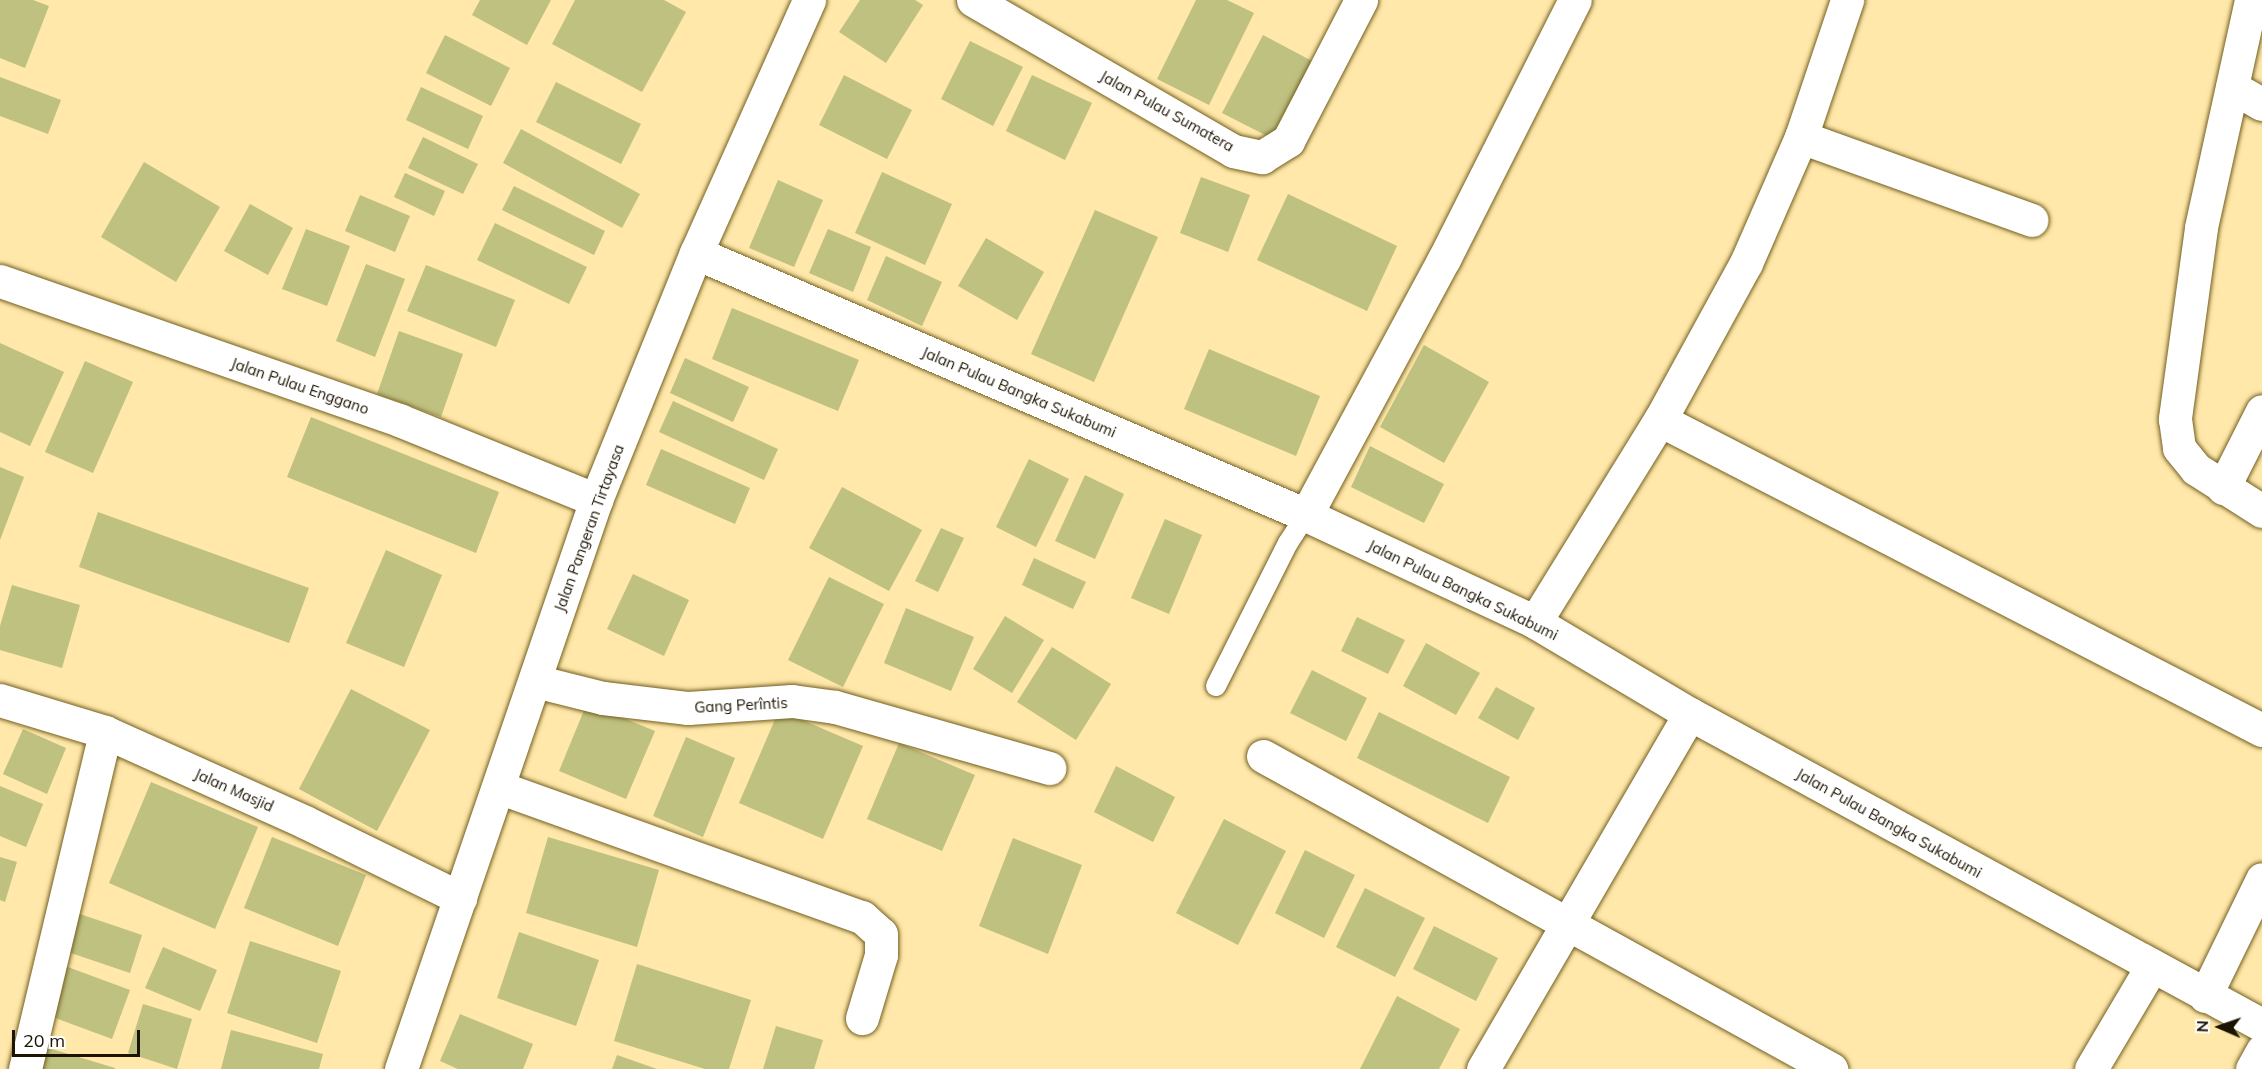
<!DOCTYPE html>
<meta charset="utf-8">
<style>
body{margin:0}
#map{position:relative;width:2262px;height:1069px;overflow:hidden;background:#ffe8a9;font-family:Mulish,sans-serif}
div>[style]{position:absolute}
.building>*{inset:0;background:#bec17f}
.roads{filter:drop-shadow(0 0 2px #735f20) drop-shadow(0 0 2px #735f20)}
.lane>*{height:20px;margin:-10px;padding:0 10px;transform-origin:10px;border-radius:10px;background:#fff}
.street>*{height:33px;margin:-16.5px;padding:0 16.5px;transform-origin:16.5px;border-radius:16.5px;background:#fff}
.secondary>*{height:33px;margin:-16.5px;padding:0 16.5px;transform-origin:16.5px;border-radius:16.5px;background:#fff}
.primary>*{height:33px;margin:-16.5px;padding:0 16.5px;transform-origin:16.5px;border-radius:16.5px;background:#fff}
span{translate:-50% -50%;white-space:nowrap;text-align:center;line-height:1.15;-webkit-text-stroke:4.5px #fff;paint-order:stroke}
.street-label{font-size:15px;color:#1c1300}
.north{position:absolute;left:2190px;top:997px;width:60px;height:60px;-webkit-text-stroke:4px #fff;paint-order:stroke;rotate:272deg;font-size:16px;font-weight:700;line-height:24px;text-align:center;color:#1c1300}
.north::after{content:'';display:block;margin:auto;width:21px;height:27px;background:#1c1300;clip-path:polygon(50% 0,100% 100%,50% 72%,0 100%)}
.scale{position:absolute;left:12px;top:1030px;width:128px;height:27px;box-sizing:border-box;border:3px solid #1c1300;border-top:0;padding-left:8px;font-size:18px;line-height:21px;white-space:nowrap;color:#1c1300;-webkit-text-stroke:4px #fff;paint-order:stroke}
</style>
<div id="map">
<div class="building">
<div style="clip-path:polygon(0 0,33px 0,49px 6px,25px 68px,0 58px)"></div>
<div style="clip-path:polygon(480px 0,551px 0,527px 45px,472px 15px)"></div>
<div style="clip-path:polygon(575px 0,664px 0,686px 12px,642px 92px,552px 44px)"></div>
<div style="clip-path:polygon(860px 0,915px 0,923px 5px,886px 63px,839px 32px)"></div>
<div style="clip-path:polygon(1196px 0,1227px 0,1254px 13px,1209px 105px,1157px 79px)"></div>
<div style="clip-path:polygon(445px 35px,510px 68px,491px 106px,426px 73px)"></div>
<div style="clip-path:polygon(1263px 35px,1312px 61px,1271px 138px,1222px 113px)"></div>
<div style="clip-path:polygon(970px 41px,1023px 67px,993px 126px,941px 99px)"></div>
<div style="clip-path:polygon(844px 75px,912px 110px,887px 159px,819px 125px)"></div>
<div style="clip-path:polygon(1032px 75px,1092px 103px,1065px 160px,1006px 131px)"></div>
<div style="clip-path:polygon(0 77px,61px 100px,48px 134px,0 116px)"></div>
<div style="clip-path:polygon(556px 82px,641px 124px,621px 164px,536px 122px)"></div>
<div style="clip-path:polygon(421px 87px,483px 116px,468px 149px,406px 120px)"></div>
<div style="clip-path:polygon(521px 129px,640px 194px,622px 228px,503px 163px)"></div>
<div style="clip-path:polygon(423px 137px,478px 164px,463px 194px,408px 168px)"></div>
<div style="clip-path:polygon(144px 162px,220px 207px,176px 282px,101px 237px)"></div>
<div style="clip-path:polygon(882px 172px,952px 204px,925px 265px,855px 233px)"></div>
<div style="clip-path:polygon(405px 173px,445px 191px,434px 216px,394px 197px)"></div>
<div style="clip-path:polygon(1201px 177px,1250px 195px,1228px 252px,1180px 233px)"></div>
<div style="clip-path:polygon(778px 180px,823px 200px,794px 267px,749px 248px)"></div>
<div style="clip-path:polygon(514px 186px,605px 231px,594px 255px,502px 210px)"></div>
<div style="clip-path:polygon(1288px 194px,1397px 246px,1367px 311px,1257px 260px)"></div>
<div style="clip-path:polygon(360px 195px,410px 216px,395px 252px,345px 231px)"></div>
<div style="clip-path:polygon(250px 204px,293px 228px,268px 275px,224px 251px)"></div>
<div style="clip-path:polygon(1095px 210px,1158px 237px,1094px 382px,1031px 354px)"></div>
<div style="clip-path:polygon(495px 223px,587px 267px,569px 304px,477px 260px)"></div>
<div style="clip-path:polygon(306px 229px,350px 246px,327px 306px,282px 289px)"></div>
<div style="clip-path:polygon(828px 229px,871px 247px,853px 292px,809px 273px)"></div>
<div style="clip-path:polygon(986px 238px,1044px 272px,1017px 320px,958px 286px)"></div>
<div style="clip-path:polygon(886px 256px,942px 282px,922px 326px,867px 300px)"></div>
<div style="clip-path:polygon(366px 264px,405px 279px,375px 357px,336px 341px)"></div>
<div style="clip-path:polygon(426px 265px,515px 300px,496px 347px,407px 311px)"></div>
<div style="clip-path:polygon(732px 308px,859px 360px,838px 411px,712px 359px)"></div>
<div style="clip-path:polygon(399px 331px,463px 354px,441px 417px,377px 394px)"></div>
<div style="clip-path:polygon(0 343px,64px 372px,30px 446px,0 432px)"></div>
<div style="clip-path:polygon(1424px 345px,1489px 382px,1444px 463px,1380px 427px)"></div>
<div style="clip-path:polygon(1209px 349px,1320px 396px,1296px 456px,1184px 409px)"></div>
<div style="clip-path:polygon(685px 358px,749px 387px,733px 422px,670px 393px)"></div>
<div style="clip-path:polygon(85px 361px,133px 382px,93px 473px,45px 452px)"></div>
<div style="clip-path:polygon(673px 401px,778px 449px,764px 480px,659px 432px)"></div>
<div style="clip-path:polygon(311px 417px,499px 492px,476px 553px,287px 477px)"></div>
<div style="clip-path:polygon(1370px 446px,1444px 484px,1424px 523px,1351px 487px)"></div>
<div style="clip-path:polygon(661px 449px,750px 488px,735px 524px,646px 485px)"></div>
<div style="clip-path:polygon(1029px 459px,1069px 479px,1036px 547px,996px 527px)"></div>
<div style="clip-path:polygon(0 467px,24px 477px,0 540px)"></div>
<div style="clip-path:polygon(1085px 475px,1124px 494px,1095px 559px,1055px 541px)"></div>
<div style="clip-path:polygon(842px 487px,922px 530px,889px 591px,809px 548px)"></div>
<div style="clip-path:polygon(98px 512px,309px 588px,289px 643px,79px 567px)"></div>
<div style="clip-path:polygon(1165px 519px,1202px 535px,1169px 614px,1131px 598px)"></div>
<div style="clip-path:polygon(941px 528px,964px 538px,938px 592px,915px 581px)"></div>
<div style="clip-path:polygon(386px 550px,442px 575px,404px 667px,346px 643px)"></div>
<div style="clip-path:polygon(1034px 558px,1086px 582px,1073px 609px,1022px 585px)"></div>
<div style="clip-path:polygon(633px 574px,689px 600px,664px 656px,607px 629px)"></div>
<div style="clip-path:polygon(829px 577px,884px 604px,843px 687px,788px 660px)"></div>
<div style="clip-path:polygon(12px 585px,80px 605px,62px 668px,0 650px,0 626px)"></div>
<div style="clip-path:polygon(906px 608px,974px 637px,951px 691px,884px 663px)"></div>
<div style="clip-path:polygon(1005px 616px,1044px 640px,1012px 693px,973px 669px)"></div>
<div style="clip-path:polygon(1357px 617px,1405px 640px,1388px 674px,1341px 651px)"></div>
<div style="clip-path:polygon(1426px 643px,1480px 673px,1456px 715px,1403px 686px)"></div>
<div style="clip-path:polygon(1052px 647px,1111px 684px,1076px 740px,1017px 702px)"></div>
<div style="clip-path:polygon(1312px 670px,1367px 698px,1346px 741px,1290px 713px)"></div>
<div style="clip-path:polygon(1496px 687px,1535px 708px,1518px 740px,1478px 718px)"></div>
<div style="clip-path:polygon(351px 689px,430px 730px,377px 831px,299px 789px)"></div>
<div style="clip-path:polygon(587px 703px,655px 731px,626px 799px,559px 771px)"></div>
<div style="clip-path:polygon(779px 710px,863px 746px,823px 839px,739px 803px)"></div>
<div style="clip-path:polygon(1379px 712px,1510px 777px,1488px 823px,1357px 758px)"></div>
<div style="clip-path:polygon(23px 729px,66px 748px,47px 794px,3px 774px)"></div>
<div style="clip-path:polygon(686px 737px,735px 758px,703px 837px,653px 816px)"></div>
<div style="clip-path:polygon(899px 743px,975px 775px,942px 851px,867px 819px)"></div>
<div style="clip-path:polygon(1116px 766px,1175px 797px,1153px 842px,1094px 812px)"></div>
<div style="clip-path:polygon(151px 782px,258px 827px,215px 929px,109px 883px)"></div>
<div style="clip-path:polygon(0 786px,43px 804px,26px 847px,0 836px)"></div>
<div style="clip-path:polygon(1224px 819px,1286px 851px,1238px 945px,1176px 913px)"></div>
<div style="clip-path:polygon(272px 837px,366px 875px,338px 946px,244px 908px)"></div>
<div style="clip-path:polygon(548px 837px,659px 870px,637px 947px,526px 913px)"></div>
<div style="clip-path:polygon(1013px 838px,1082px 865px,1048px 954px,979px 926px)"></div>
<div style="clip-path:polygon(1305px 850px,1355px 875px,1324px 938px,1275px 913px)"></div>
<div style="clip-path:polygon(0 857px,17px 862px,5px 902px,0 900px)"></div>
<div style="clip-path:polygon(1365px 888px,1425px 918px,1395px 977px,1336px 947px)"></div>
<div style="clip-path:polygon(74px 912px,142px 935px,130px 973px,62px 950px)"></div>
<div style="clip-path:polygon(1434px 926px,1498px 958px,1476px 1001px,1413px 969px)"></div>
<div style="clip-path:polygon(519px 932px,599px 960px,576px 1026px,497px 998px)"></div>
<div style="clip-path:polygon(250px 941px,341px 971px,317px 1043px,227px 1013px)"></div>
<div style="clip-path:polygon(163px 947px,217px 970px,200px 1011px,145px 988px)"></div>
<div style="clip-path:polygon(57px 963px,130px 990px,112px 1039px,39px 1012px)"></div>
<div style="clip-path:polygon(637px 964px,751px 1000px,729px 1069px,705px 1069px,614px 1041px)"></div>
<div style="clip-path:polygon(1397px 996px,1460px 1029px,1439px 1069px,1360px 1069px)"></div>
<div style="clip-path:polygon(143px 1004px,192px 1019px,177px 1069px,128px 1053px)"></div>
<div style="clip-path:polygon(460px 1014px,533px 1044px,523px 1069px,458px 1069px,440px 1061px)"></div>
<div style="clip-path:polygon(776px 1026px,823px 1040px,814px 1069px,763px 1069px)"></div>
<div style="clip-path:polygon(231px 1030px,323px 1054px,319px 1069px,221px 1069px)"></div>
<div style="clip-path:polygon(42px 1046px,115px 1068px,115px 1069px,35px 1069px)"></div>
<div style="clip-path:polygon(617px 1055px,657px 1069px,612px 1069px)"></div>
</div>
<div class="roads">
<div class="lane">
<div style="left:1216px;top:686px;width:160px;rotate:-63.3deg"></div>
<div style="left:1288px;top:543px;width:33px;rotate:-57deg"></div>
</div>
<div class="street">
<div style="left:973px;top:0;width:301px;rotate:30.1deg"></div>
<div style="left:1233px;top:151px;width:30px;rotate:12deg"></div>
<div style="left:1262px;top:157px;width:31px;rotate:-32deg"></div>
<div style="left:1288px;top:141px;width:159px;rotate:-62.6deg"></div>
<div style="left:2251px;top:0;width:233px;rotate:102.4deg"></div>
<div style="left:2201px;top:228px;width:193px;rotate:97.8deg"></div>
<div style="left:2175px;top:419px;width:29px;rotate:82deg"></div>
<div style="left:2179px;top:448px;width:27px;rotate:51deg"></div>
<div style="left:2196px;top:469px;width:78px;rotate:32.5deg"></div>
<div style="left:2232px;top:87px;width:34px;rotate:30deg"></div>
<div style="left:1801px;top:137px;width:245px;rotate:19.8deg"></div>
<div style="left:696px;top:253px;width:664px;rotate:23.24deg"></div>
<div style="left:1306px;top:515px;width:253px;rotate:25deg"></div>
<div style="left:1535px;top:622px;width:180px;rotate:30.7deg"></div>
<div style="left:1690px;top:714px;width:651px;rotate:28.53deg"></div>
<div style="left:1660px;top:420px;width:677px;rotate:27.25deg"></div>
<div style="left:2223px;top:488px;width:86px;rotate:-63.1deg"></div>
<div style="left:1306px;top:515px;width:291px;rotate:-61.7deg"></div>
<div style="left:1444px;top:259px;width:290px;rotate:-63.2deg"></div>
<div style="left:1535px;top:622px;width:238px;rotate:-58.3deg"></div>
<div style="left:1660px;top:420px;width:179px;rotate:-61.3deg"></div>
<div style="left:1746px;top:263px;width:137px;rotate:-66.4deg"></div>
<div style="left:1801px;top:137px;width:145px;rotate:-71.4deg"></div>
<div style="left:535px;top:681px;width:70px;rotate:14deg"></div>
<div style="left:603px;top:698px;width:86px;rotate:6.7deg"></div>
<div style="left:688px;top:708px;width:104px;rotate:-3.9deg"></div>
<div style="left:792px;top:701px;width:43px;rotate:7.9deg"></div>
<div style="left:835px;top:707px;width:223px;rotate:15.9deg"></div>
<div style="left:0;top:700px;width:110px;rotate:16.9deg"></div>
<div style="left:105px;top:732px;width:219px;rotate:24.2deg"></div>
<div style="left:305px;top:822px;width:173px;rotate:26.1deg"></div>
<div style="left:1263px;top:756px;width:649px;rotate:28.86deg"></div>
<div style="left:498px;top:787px;width:387px;rotate:19.7deg"></div>
<div style="left:862px;top:917px;width:25px;rotate:42deg"></div>
<div style="left:881px;top:934px;width:21px;rotate:90deg"></div>
<div style="left:881px;top:955px;width:66px;rotate:106.8deg"></div>
<div style="left:2205px;top:996px;width:130px;rotate:-64deg"></div>
<div style="left:25px;top:1069px;width:346px;rotate:-76.6deg"></div>
<div style="left:1483px;top:1069px;width:411px;rotate:-59.8deg"></div>
<div style="left:2091px;top:1069px;width:120px;rotate:-59.4deg"></div>
<div style="left:2252px;top:1069px;width:21px;rotate:-61deg"></div>
</div>
<div class="secondary">
<div style="left:0;top:281px;width:423px;rotate:19.2deg"></div>
<div style="left:399px;top:420px;width:213px;rotate:22.1deg"></div>
</div>
<div class="primary">
<div style="left:401px;top:1069px;width:601px;rotate:-71.08deg"></div>
<div style="left:596px;top:500px;width:266px;rotate:-68deg"></div>
<div style="left:696px;top:253px;width:277px;rotate:-65.9deg"></div>
</div>
</div>
<div class="street-label">
<span style="left:1167px;top:111px;rotate:29deg">Jalan Pulau Sumatera</span>
<span style="left:300px;top:386px;rotate:19deg">Jalan Pulau Enggano</span>
<span style="left:1019px;top:392px;rotate:23deg">Jalan Pulau Bangka Sukabumi</span>
<span style="left:589px;top:528px;rotate:-70deg">Jalan Pangeran Tirtayasa</span>
<span style="left:1463px;top:590px;rotate:26deg">Jalan Pulau Bangka Sukabumi</span>
<span style="left:741px;top:705px;rotate:-3deg">Gang Perîntis</span>
<span style="left:234px;top:790px;rotate:24deg">Jalan Masjid</span>
<span style="left:1889px;top:823px;rotate:29deg">Jalan Pulau Bangka Sukabumi</span>
</div>
<div class="north">N</div>
<div class="scale">20 m</div>
</div>
